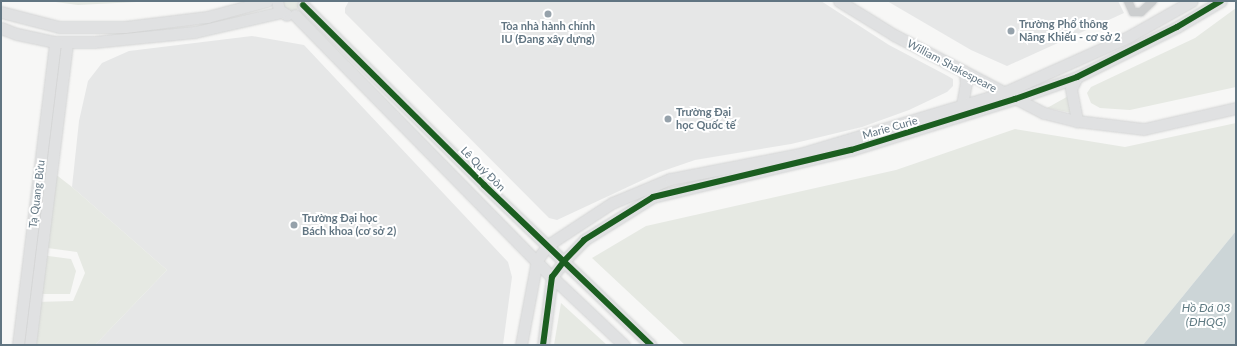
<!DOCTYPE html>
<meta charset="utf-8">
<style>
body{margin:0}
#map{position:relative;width:1237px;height:346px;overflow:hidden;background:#f7f7f6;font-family:Lato,sans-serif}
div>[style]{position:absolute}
.built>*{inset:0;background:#e6e7e7}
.green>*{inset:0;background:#e6e9e3}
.water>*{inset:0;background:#ccd5d7}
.roads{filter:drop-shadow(0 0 1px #d3d4d4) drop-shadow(0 0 1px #d3d4d4)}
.street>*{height:8px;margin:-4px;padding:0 4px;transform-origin:4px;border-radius:4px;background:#cccecf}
.secondary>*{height:11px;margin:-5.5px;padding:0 5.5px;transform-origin:5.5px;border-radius:5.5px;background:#e0e1e2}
.cycleway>*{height:6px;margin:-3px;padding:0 3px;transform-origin:3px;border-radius:3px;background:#1b5e20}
.dots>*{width:11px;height:11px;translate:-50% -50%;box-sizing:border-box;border:2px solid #fff;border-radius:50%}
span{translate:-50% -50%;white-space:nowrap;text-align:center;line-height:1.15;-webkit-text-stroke:4px #fff;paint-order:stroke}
.poi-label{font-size:11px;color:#617582;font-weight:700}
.left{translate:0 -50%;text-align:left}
.street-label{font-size:11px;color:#617582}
.water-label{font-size:12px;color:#607b83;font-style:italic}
.frame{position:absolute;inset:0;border:2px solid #617582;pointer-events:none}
</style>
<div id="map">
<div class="built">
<div style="clip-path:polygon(349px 1px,821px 1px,889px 45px,946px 75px,953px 79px,953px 86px,947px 92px,909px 110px,862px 127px,791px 144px,695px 160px,660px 172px,557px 220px,549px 218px,345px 13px,345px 8px)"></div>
<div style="clip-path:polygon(887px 1px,1118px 1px,1124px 13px,1007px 66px,971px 50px)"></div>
<div style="clip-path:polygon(252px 36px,304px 45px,508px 262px,512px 277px,503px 345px,95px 345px,167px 270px,72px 187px,79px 121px,88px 81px,102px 63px,129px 51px)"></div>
</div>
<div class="green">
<div style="clip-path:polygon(48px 1px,156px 1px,78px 5px)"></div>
<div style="clip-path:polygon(279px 1px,300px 1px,300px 5px,296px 11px,289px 13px)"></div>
<div style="clip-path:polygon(1236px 8px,1236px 87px,1130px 110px,1100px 108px,1091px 103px,1087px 93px,1091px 87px,1195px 38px)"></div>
<div style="clip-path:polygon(1072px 94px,1077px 114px,1047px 108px)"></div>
<div style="clip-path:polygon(1236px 123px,1236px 231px,1143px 345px,685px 345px,592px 258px,646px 226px,896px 170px,1015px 129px,1125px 147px)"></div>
<div style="clip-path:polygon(50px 170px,72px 187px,167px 270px,95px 345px,29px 345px,35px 302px,73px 301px,85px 273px,77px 252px,40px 247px)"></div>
<div style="clip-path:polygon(41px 255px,71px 259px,76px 271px,70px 294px,36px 294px)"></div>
<div style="clip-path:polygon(561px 303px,607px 345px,554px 345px)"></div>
</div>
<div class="water">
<div style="clip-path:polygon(1236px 231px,1236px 345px,1143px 345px)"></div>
</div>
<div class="roads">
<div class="street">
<div style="left:1128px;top:1px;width:12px;rotate:66deg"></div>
<div style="left:1133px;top:12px;width:8px"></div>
<div style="left:1141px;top:12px;width:16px;rotate:-43deg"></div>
</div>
<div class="secondary">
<div style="left:277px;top:1px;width:9px;rotate:77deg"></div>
<div style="left:279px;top:10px;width:9px;rotate:32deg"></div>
<div style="left:839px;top:1px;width:65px;rotate:31.7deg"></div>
<div style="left:894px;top:35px;width:169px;rotate:27.5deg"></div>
<div style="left:1044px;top:113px;width:34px;rotate:14deg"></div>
<div style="left:1077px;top:121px;width:67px;rotate:6.8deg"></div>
<div style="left:1144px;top:129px;width:94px;rotate:-12.9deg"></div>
<div style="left:303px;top:5px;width:255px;rotate:44.8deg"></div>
<div style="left:484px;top:185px;width:231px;rotate:43.8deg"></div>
<div style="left:1px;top:12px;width:60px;rotate:14.5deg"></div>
<div style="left:59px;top:27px;width:66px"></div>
<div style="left:125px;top:27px;width:83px;rotate:-7deg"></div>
<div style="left:207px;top:17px;width:62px;rotate:-14.9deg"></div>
<div style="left:295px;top:15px;width:367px;rotate:45.6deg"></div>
<div style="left:552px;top:277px;width:99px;rotate:43.4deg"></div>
<div style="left:1px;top:28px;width:17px;rotate:21deg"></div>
<div style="left:17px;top:34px;width:39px;rotate:12deg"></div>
<div style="left:55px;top:42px;width:39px"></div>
<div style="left:94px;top:42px;width:101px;rotate:-5.7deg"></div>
<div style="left:195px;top:32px;width:88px;rotate:-13.1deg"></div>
<div style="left:1077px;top:77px;width:13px;rotate:117deg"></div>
<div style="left:1071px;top:89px;width:33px;rotate:79deg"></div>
<div style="left:962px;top:105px;width:23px;rotate:-80deg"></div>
<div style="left:966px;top:82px;width:11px;rotate:-100deg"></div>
<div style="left:18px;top:345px;width:305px;rotate:-83deg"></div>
<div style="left:30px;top:345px;width:304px;rotate:-83deg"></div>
<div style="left:521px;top:345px;width:86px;rotate:-79.3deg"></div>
<div style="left:537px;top:260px;width:19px;rotate:-54deg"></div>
<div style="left:548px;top:245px;width:77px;rotate:-33.3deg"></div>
<div style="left:612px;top:203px;width:63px;rotate:-22.5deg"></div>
<div style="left:670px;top:179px;width:132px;rotate:-10.9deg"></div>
<div style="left:800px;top:154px;width:212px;rotate:-16.7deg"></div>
<div style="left:1003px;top:93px;width:137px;rotate:-24.1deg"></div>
<div style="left:1128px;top:37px;width:73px;rotate:-29.4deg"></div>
<div style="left:543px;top:345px;width:69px;rotate:-82.5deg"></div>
<div style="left:552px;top:277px;width:21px;rotate:-53deg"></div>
<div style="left:565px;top:260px;width:28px;rotate:-46deg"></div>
<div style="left:584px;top:240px;width:81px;rotate:-31.9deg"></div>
<div style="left:653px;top:197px;width:204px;rotate:-13.4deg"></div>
<div style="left:851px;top:150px;width:172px;rotate:-17.3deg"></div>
<div style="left:1015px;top:99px;width:66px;rotate:-19.5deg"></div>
<div style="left:1077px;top:77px;width:112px;rotate:-26.6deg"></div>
<div style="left:1177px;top:27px;width:51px;rotate:-30.6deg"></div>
</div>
</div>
<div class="cycleway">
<div style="left:303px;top:5px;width:255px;rotate:44.8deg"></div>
<div style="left:484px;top:185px;width:231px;rotate:43.8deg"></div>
<div style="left:543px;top:345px;width:69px;rotate:-82.5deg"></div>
<div style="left:552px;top:277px;width:21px;rotate:-53deg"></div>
<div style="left:565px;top:260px;width:28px;rotate:-46deg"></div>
<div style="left:584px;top:240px;width:81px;rotate:-31.9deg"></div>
<div style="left:653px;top:197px;width:204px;rotate:-13.4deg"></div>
<div style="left:851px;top:150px;width:172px;rotate:-17.3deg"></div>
<div style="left:1015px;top:99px;width:66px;rotate:-19.5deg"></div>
<div style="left:1077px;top:77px;width:112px;rotate:-26.6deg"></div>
<div style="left:1177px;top:27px;width:51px;rotate:-30.6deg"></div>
</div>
<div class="dots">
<div style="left:548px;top:14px;background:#96a2ab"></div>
<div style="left:1011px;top:31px;background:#96a2ab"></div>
<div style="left:668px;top:119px;background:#96a2ab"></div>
<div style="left:294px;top:225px;background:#96a2ab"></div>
</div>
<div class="poi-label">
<span class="left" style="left:1019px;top:31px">Trường Phổ thông<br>Năng Khiếu - cơ sở 2</span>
<span style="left:548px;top:33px">Tòa nhà hành chính<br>IU (Đang xây dựng)</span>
<span class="left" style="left:676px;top:119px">Trường Đại<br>học Quốc tế</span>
<span class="left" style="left:302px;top:225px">Trường Đại học<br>Bách khoa (cơ sở 2)</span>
</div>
<div class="street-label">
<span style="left:952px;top:66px;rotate:28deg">William Shakespeare</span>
<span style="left:890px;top:128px;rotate:-16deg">Marie Curie</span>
<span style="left:483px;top:169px;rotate:45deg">Lê Quý Đôn</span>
<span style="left:37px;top:194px;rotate:-83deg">Tạ Quang Bửu</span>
</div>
<div class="water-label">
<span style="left:1206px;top:315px">Hồ Đá 03<br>(ĐHQG)</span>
</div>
<div class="frame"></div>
</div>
